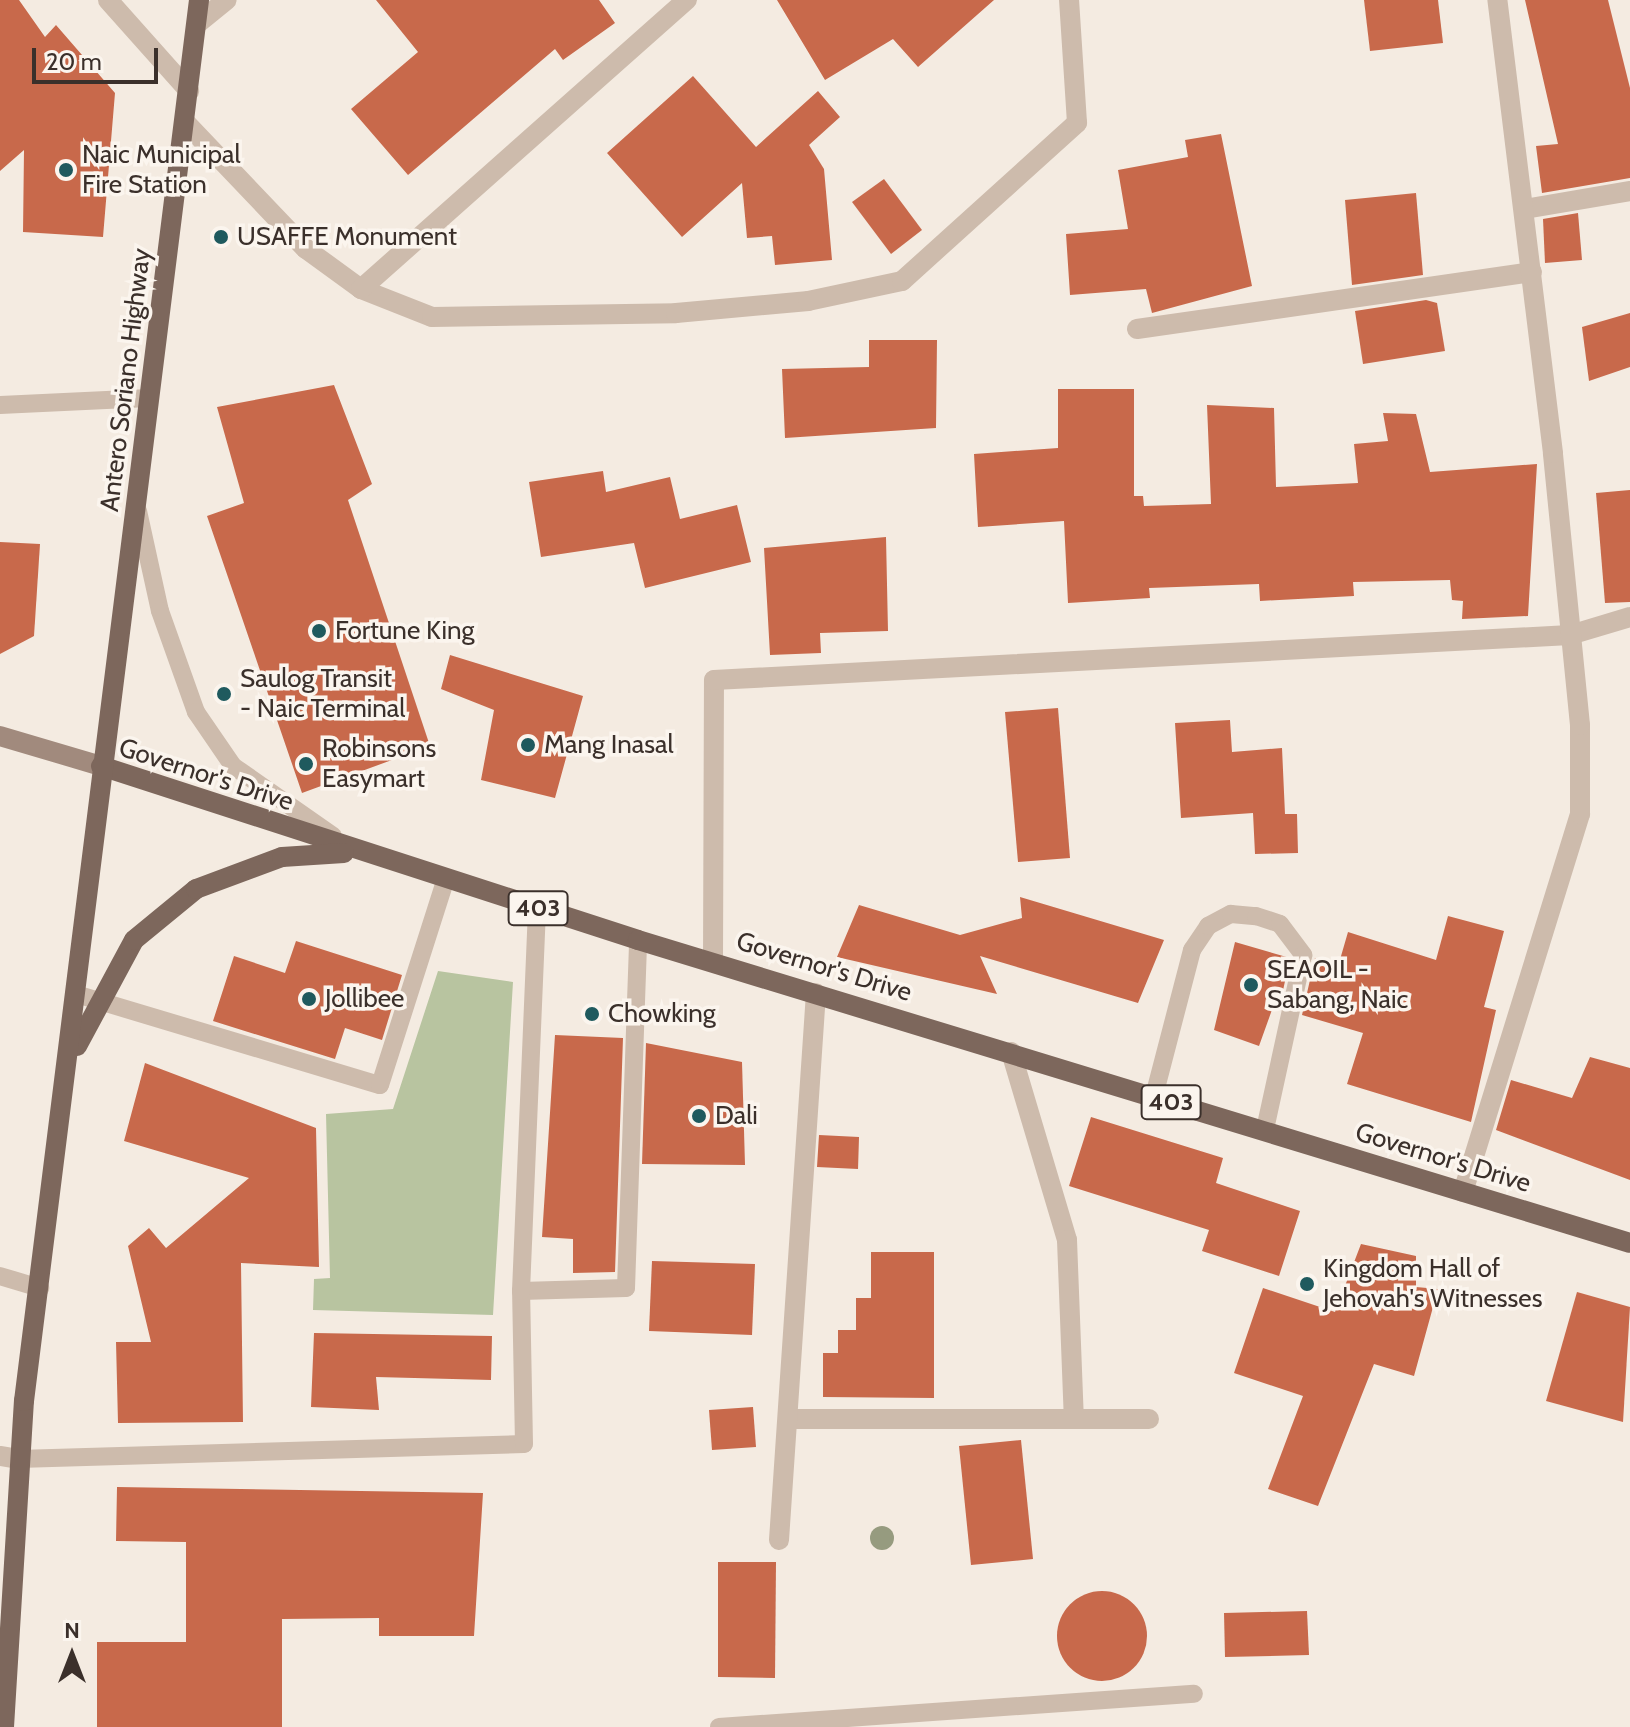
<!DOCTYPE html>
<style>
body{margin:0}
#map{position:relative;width:1630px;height:1727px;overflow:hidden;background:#f4ebe1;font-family:Cabin,sans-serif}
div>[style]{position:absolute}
.green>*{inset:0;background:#b8c4a0}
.building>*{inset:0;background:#c8694b}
.round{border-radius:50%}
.lane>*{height:18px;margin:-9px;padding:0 9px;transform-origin:9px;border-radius:9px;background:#cdbbac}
.street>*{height:20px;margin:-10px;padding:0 10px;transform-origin:10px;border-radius:10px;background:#cdbbac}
.secondary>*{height:20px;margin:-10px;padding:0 10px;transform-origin:10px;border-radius:10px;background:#a18a7d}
.primary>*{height:20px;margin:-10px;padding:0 10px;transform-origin:10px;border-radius:10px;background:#7d675c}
.trees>*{width:24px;height:24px;margin:-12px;border-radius:50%;background:#969b7f}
.dots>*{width:22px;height:22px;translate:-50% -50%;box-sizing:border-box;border:4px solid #fbf5ee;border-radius:50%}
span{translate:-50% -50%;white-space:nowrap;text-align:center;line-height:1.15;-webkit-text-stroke:7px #fbf5ee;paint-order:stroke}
.shield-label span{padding:2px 6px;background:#fbf5ee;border:2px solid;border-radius:6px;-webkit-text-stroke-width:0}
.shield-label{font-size:24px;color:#3b302b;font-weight:700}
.poi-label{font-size:26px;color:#3b302b}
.left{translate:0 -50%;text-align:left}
.street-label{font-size:26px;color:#3b302b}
.north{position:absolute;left:32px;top:1615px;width:80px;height:80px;-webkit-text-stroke:6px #fbf5ee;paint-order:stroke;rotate:0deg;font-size:22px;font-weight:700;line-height:32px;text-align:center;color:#3b302b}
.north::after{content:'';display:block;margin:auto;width:28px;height:36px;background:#3b302b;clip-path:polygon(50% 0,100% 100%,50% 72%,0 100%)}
.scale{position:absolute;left:32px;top:48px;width:126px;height:36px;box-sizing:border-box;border:4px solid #3b302b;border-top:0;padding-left:10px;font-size:24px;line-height:28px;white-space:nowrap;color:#3b302b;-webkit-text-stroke:6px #fbf5ee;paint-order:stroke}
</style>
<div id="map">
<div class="green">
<div style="clip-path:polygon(438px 971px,513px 982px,493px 1315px,313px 1310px,314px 1279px,330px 1278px,326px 1114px,393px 1109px)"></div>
</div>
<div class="building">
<div style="clip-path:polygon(0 0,19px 0,45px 37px,56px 25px,115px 93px,103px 237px,23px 232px,24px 150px,0 171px)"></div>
<div style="clip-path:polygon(376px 0,599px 0,615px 23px,563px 60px,555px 49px,408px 175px,351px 109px,418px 52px)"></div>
<div style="clip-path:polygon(777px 0,994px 0,918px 67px,893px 39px,825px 80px)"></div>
<div style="clip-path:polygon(1364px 0,1438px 0,1443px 43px,1370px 51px)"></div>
<div style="clip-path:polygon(1525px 0,1608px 0,1630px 88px,1630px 178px,1542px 193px,1536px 146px,1558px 144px)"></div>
<div style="clip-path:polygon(693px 76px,756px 147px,818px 91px,840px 117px,809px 145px,824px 169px,832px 260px,775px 265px,772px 236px,747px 238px,742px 183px,682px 237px,607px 153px)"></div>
<div style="clip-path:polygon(1221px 134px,1252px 286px,1152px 313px,1146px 289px,1070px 295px,1066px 234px,1128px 229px,1118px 170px,1188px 157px,1185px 140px)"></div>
<div style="clip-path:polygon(884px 179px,922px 230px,891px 254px,852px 202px)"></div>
<div style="clip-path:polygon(1416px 193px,1423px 275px,1352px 285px,1345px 200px)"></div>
<div style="clip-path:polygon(1578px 213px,1582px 260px,1545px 263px,1543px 219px)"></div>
<div style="clip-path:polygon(1426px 300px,1437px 303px,1445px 351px,1363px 364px,1355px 311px)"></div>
<div style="clip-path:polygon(1630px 313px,1630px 367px,1589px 381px,1582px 327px)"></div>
<div style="clip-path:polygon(869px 340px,937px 340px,936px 428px,785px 438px,782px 369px,869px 367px)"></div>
<div style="clip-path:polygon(334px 385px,372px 484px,348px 500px,430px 746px,302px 793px,207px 516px,244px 503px,217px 407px)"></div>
<div style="clip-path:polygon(1058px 389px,1134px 389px,1134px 496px,1143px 496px,1144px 506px,1211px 504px,1207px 405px,1274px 408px,1276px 487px,1358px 483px,1354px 444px,1388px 441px,1383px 413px,1416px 414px,1430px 472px,1537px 464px,1528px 616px,1462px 619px,1463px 601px,1452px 600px,1450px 580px,1353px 582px,1354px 596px,1260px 601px,1259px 584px,1149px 588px,1150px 598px,1068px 603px,1064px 521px,978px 527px,974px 454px,1058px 448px)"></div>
<div style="clip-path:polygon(603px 471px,606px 492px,670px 477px,680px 519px,737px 505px,751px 562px,645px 588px,634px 543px,541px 557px,529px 482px)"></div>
<div style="clip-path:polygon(1630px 490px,1630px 602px,1605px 603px,1596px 493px)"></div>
<div style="clip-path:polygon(886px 537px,888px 631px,820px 633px,821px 653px,770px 655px,764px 548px)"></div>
<div style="clip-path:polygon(0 542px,40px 544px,34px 636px,0 654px)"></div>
<div style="clip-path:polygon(450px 655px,583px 696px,555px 798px,481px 780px,494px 710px,441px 689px)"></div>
<div style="clip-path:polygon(1058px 708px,1070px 858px,1018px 862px,1005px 712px)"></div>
<div style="clip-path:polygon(1230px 720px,1232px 752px,1282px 748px,1285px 814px,1297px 814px,1298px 853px,1255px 854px,1253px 813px,1181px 818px,1175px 723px)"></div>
<div style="clip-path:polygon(1020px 897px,1164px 940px,1138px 1003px,980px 956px,997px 994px,837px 957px,859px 905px,960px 935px,1022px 918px)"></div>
<div style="clip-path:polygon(1448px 916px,1504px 931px,1484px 1007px,1496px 1010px,1471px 1122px,1347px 1084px,1363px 1033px,1302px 1015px,1315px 958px,1339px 963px,1348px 932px,1436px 960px)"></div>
<div style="clip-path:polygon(296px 941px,402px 975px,382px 1040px,345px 1028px,335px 1059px,213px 1021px,234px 956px,285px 973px)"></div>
<div style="clip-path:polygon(1235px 942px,1290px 958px,1279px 1009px,1273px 1007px,1259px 1046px,1214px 1030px)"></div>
<div style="clip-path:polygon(555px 1035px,623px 1038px,615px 1272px,573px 1273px,573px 1239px,542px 1237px)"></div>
<div style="clip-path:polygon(646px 1043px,742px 1062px,745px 1165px,642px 1164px)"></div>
<div style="clip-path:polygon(1590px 1057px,1630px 1068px,1630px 1180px,1496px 1130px,1511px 1080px,1572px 1098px)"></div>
<div style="clip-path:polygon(145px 1063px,316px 1128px,319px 1267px,241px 1263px,243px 1422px,118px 1423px,116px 1342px,151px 1342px,128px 1246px,149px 1228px,166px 1248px,249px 1178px,124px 1141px)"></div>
<div style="clip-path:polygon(1091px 1117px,1223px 1158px,1216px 1183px,1300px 1211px,1279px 1276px,1202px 1251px,1209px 1230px,1069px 1186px)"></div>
<div style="clip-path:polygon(819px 1135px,859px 1137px,858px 1169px,817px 1167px)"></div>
<div style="clip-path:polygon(1361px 1244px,1416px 1256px,1416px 1287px,1438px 1289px,1414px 1376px,1374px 1364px,1318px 1506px,1268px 1489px,1303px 1396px,1234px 1373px,1263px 1288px,1335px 1312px)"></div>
<div style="clip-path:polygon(871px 1252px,934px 1252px,934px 1398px,823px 1397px,823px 1353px,838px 1353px,838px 1330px,856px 1330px,856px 1298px,871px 1298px)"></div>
<div style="clip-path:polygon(652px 1261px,755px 1264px,752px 1335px,649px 1331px)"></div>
<div style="clip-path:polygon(1577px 1292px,1630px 1307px,1623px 1422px,1546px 1401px)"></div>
<div style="clip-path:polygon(314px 1333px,492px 1336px,491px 1380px,376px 1377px,379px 1410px,311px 1407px)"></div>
<div style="clip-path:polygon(753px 1407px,756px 1447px,712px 1450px,709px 1410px)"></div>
<div style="clip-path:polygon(1021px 1440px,1033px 1559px,971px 1565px,959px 1446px)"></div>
<div style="clip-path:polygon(117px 1487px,483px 1493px,474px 1636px,379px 1636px,379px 1618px,282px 1619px,282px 1727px,97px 1727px,97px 1642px,186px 1642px,186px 1542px,116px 1541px)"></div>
<div style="clip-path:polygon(718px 1562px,776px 1562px,775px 1678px,718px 1677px)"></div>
<div class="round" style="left:1057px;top:1591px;width:90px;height:90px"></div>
<div style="clip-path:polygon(1307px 1611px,1309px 1655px,1225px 1657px,1224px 1613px)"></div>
</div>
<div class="lane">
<div style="left:0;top:405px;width:149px;rotate:-2.7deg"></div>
<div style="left:138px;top:511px;width:102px;rotate:77.6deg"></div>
<div style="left:160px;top:611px;width:107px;rotate:70.4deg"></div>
<div style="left:196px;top:712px;width:65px;rotate:55.6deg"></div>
<div style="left:233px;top:766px;width:122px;rotate:35deg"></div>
<div style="left:76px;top:994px;width:317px;rotate:16.7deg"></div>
<div style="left:380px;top:1085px;width:217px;rotate:-72.3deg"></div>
<div style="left:1154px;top:1096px;width:151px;rotate:-75.4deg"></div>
<div style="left:1192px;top:950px;width:29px;rotate:-56deg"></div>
<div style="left:1208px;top:926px;width:26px;rotate:-28deg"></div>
<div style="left:1231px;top:914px;width:25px;rotate:5deg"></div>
<div style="left:1256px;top:916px;width:25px;rotate:18deg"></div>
<div style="left:1280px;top:924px;width:39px;rotate:53deg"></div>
<div style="left:1303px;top:955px;width:179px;rotate:102.3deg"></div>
<div style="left:0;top:1276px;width:42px;rotate:16.7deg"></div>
<div style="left:521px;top:1291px;width:105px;rotate:-1.6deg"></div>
<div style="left:626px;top:1288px;width:348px;rotate:-88deg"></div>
<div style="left:18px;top:1459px;width:506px;rotate:-1.7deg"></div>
<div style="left:524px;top:1444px;width:153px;rotate:-91.1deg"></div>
<div style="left:521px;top:1291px;width:384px;rotate:-87.6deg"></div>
<div style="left:719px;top:1727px;width:476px;rotate:-4deg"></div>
</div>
<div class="street">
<div style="left:108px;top:0;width:122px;rotate:48.3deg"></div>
<div style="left:197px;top:24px;width:38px;rotate:-39deg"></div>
<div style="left:185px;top:122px;width:175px;rotate:46.4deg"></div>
<div style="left:306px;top:249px;width:68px;rotate:36deg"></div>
<div style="left:361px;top:289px;width:76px;rotate:21.5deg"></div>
<div style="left:432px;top:317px;width:244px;rotate:-0.9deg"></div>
<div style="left:676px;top:313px;width:133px;rotate:-5.2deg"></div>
<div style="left:808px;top:301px;width:96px;rotate:-12deg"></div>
<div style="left:902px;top:281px;width:236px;rotate:-42.1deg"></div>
<div style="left:1077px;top:123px;width:123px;rotate:-93.7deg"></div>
<div style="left:1525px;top:209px;width:107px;rotate:-9.7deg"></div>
<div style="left:361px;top:289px;width:436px;rotate:-41.6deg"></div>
<div style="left:1137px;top:329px;width:399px;rotate:-8.2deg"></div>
<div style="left:713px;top:960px;width:280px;rotate:-89.8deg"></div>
<div style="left:714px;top:680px;width:857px;rotate:-3.01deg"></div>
<div style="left:1570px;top:635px;width:63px;rotate:-16.7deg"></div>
<div style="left:1011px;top:1052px;width:196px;rotate:73.4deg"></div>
<div style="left:1067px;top:1240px;width:179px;rotate:87.8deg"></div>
<div style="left:1463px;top:1192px;width:396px;rotate:-72.8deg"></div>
<div style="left:1580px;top:814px;width:89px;rotate:-90deg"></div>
<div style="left:1580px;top:725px;width:273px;rotate:-95.7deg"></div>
<div style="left:1553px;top:453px;width:456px;rotate:-97deg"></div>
<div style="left:788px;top:1419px;width:361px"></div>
<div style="left:0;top:1456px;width:18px;rotate:9deg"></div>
<div style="left:779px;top:1540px;width:548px;rotate:-86.13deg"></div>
</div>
<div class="secondary">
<div style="left:0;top:736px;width:105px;rotate:16.5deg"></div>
</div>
<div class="primary">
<div style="left:101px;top:766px;width:564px;rotate:17.95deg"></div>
<div style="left:638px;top:940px;width:1037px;rotate:16.98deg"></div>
<div style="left:77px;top:1046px;width:120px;rotate:-61.7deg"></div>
<div style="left:134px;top:940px;width:80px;rotate:-39.4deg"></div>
<div style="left:196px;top:889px;width:92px;rotate:-20.4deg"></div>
<div style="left:282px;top:857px;width:62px;rotate:-3.7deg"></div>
<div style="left:4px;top:1727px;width:327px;rotate:-86.5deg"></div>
<div style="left:24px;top:1401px;width:1412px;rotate:-82.88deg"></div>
</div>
<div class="trees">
<div style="left:882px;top:1538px"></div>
</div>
<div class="dots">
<div style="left:66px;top:170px;background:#1f5a5e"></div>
<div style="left:221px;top:237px;background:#1f5a5e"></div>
<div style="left:319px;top:631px;background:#1f5a5e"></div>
<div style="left:224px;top:694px;background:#1f5a5e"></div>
<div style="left:528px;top:745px;background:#1f5a5e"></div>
<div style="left:306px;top:764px;background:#1f5a5e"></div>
<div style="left:1251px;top:985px;background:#1f5a5e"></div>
<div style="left:309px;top:999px;background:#1f5a5e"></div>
<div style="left:592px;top:1014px;background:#1f5a5e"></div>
<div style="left:699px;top:1116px;background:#1f5a5e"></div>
<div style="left:1307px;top:1284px;background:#1f5a5e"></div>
</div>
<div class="shield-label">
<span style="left:538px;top:908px">403</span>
<span style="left:1171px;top:1102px">403</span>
</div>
<div class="poi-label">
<span class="left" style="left:82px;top:170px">Naic Municipal<br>Fire Station</span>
<span class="left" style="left:237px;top:237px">USAFFE Monument</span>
<span class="left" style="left:335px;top:631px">Fortune King</span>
<span class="left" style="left:240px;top:694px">Saulog Transit<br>- Naic Terminal</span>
<span class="left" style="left:544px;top:745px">Mang Inasal</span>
<span class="left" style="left:322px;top:764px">Robinsons<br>Easymart</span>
<span class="left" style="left:1267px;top:985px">SEAOIL -<br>Sabang, Naic</span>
<span class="left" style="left:325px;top:999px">Jollibee</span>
<span class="left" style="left:608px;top:1014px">Chowking</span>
<span class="left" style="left:715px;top:1116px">Dali</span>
<span class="left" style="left:1323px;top:1284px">Kingdom Hall of<br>Jehovah's Witnesses</span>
</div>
<div class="street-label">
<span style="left:126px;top:380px;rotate:-83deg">Antero Soriano Highway</span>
<span style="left:206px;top:775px;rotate:18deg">Governor's Drive</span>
<span style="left:824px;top:967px;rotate:17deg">Governor's Drive</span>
<span style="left:1443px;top:1158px;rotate:17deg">Governor's Drive</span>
</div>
<div class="north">N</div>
<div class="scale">20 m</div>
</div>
